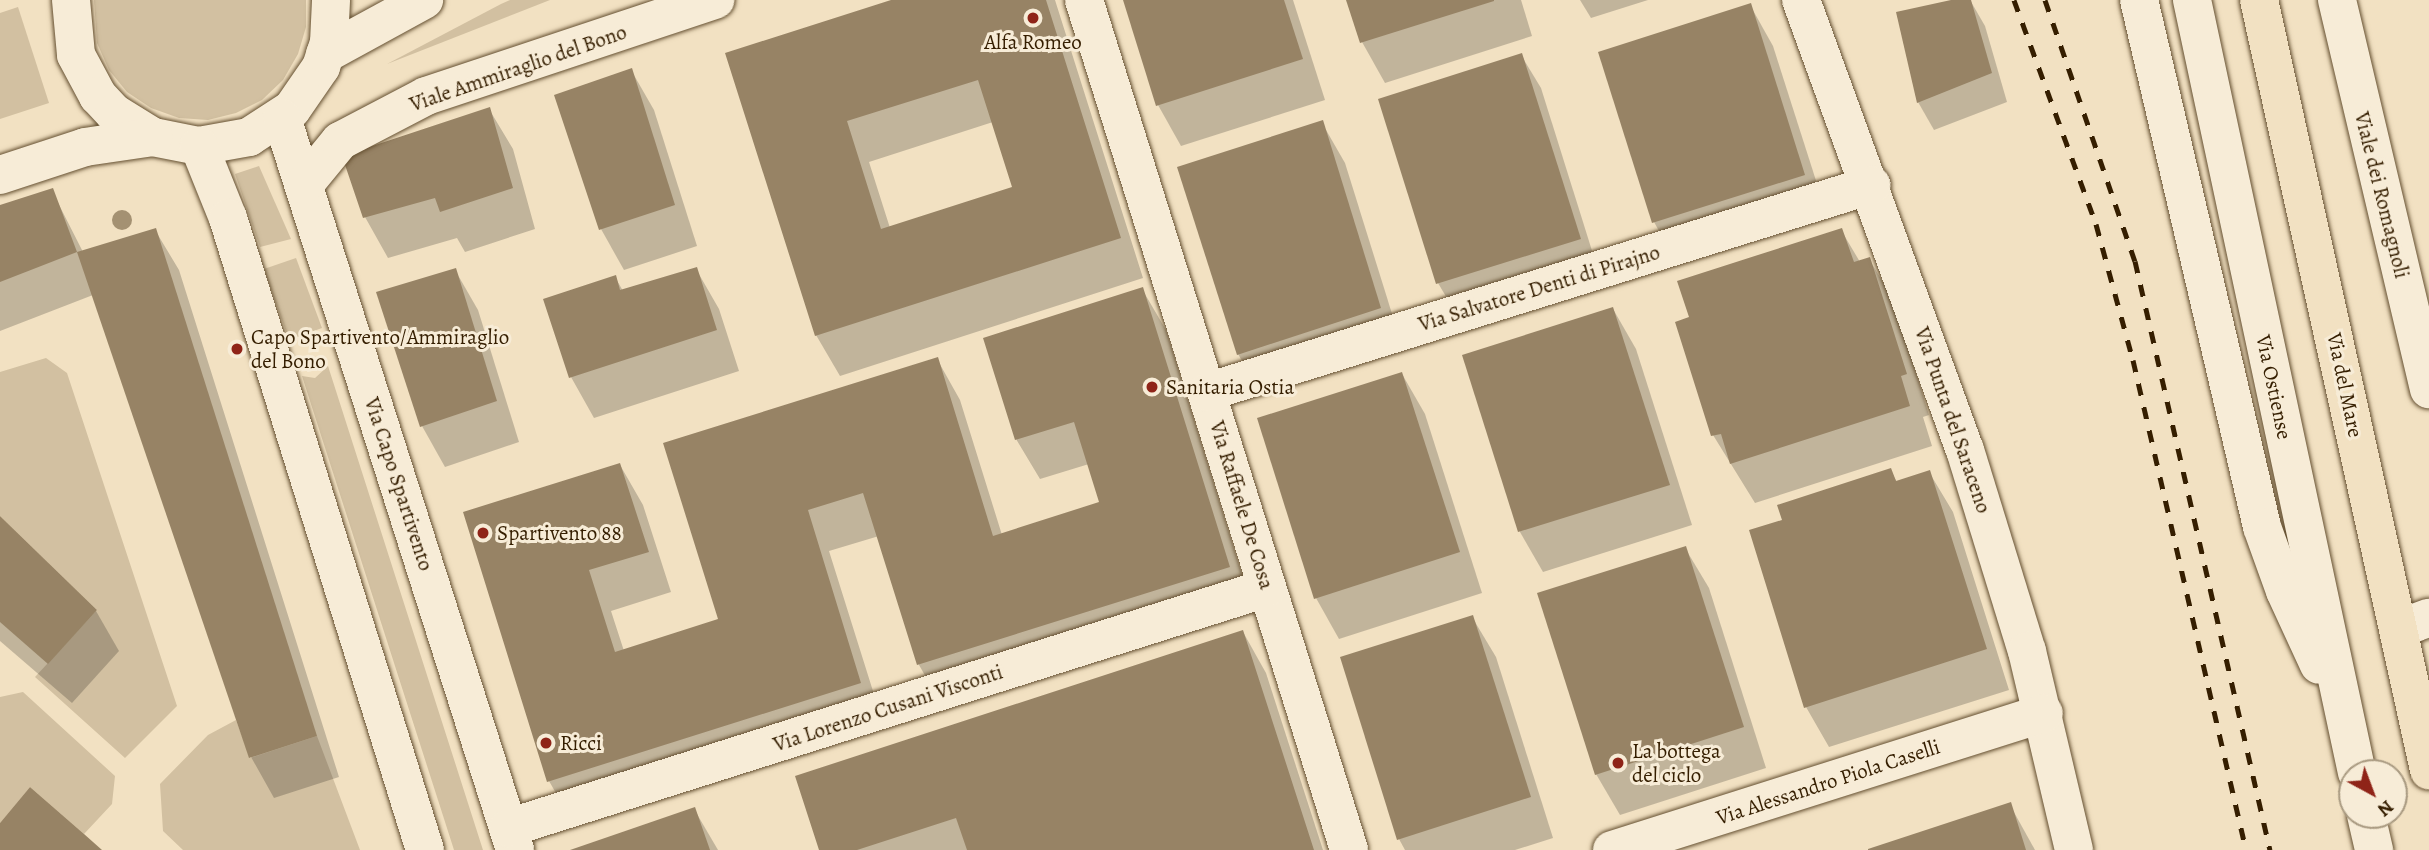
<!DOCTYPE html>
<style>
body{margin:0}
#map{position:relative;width:2429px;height:850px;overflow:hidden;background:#f2e1c2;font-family:Alegreya,serif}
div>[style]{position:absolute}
.green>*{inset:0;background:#d2c0a1}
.shadow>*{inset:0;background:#0003}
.building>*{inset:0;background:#978365}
.roads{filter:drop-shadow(0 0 2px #644f30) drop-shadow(0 0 2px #644f30)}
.minor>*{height:38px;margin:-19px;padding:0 19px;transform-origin:19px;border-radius:19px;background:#f7ecd7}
.major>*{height:38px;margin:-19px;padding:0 19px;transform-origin:19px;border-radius:19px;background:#f2e1c2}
.rail>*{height:5px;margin-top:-2.5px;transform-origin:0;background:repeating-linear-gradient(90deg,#351e00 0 12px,transparent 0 24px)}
.trees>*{width:20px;height:20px;margin:-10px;border-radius:50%;background:#a49172}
.dots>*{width:19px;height:19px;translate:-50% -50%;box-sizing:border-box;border:4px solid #f7ecd7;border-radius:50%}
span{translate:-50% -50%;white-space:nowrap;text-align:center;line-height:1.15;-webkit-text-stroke:6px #f7ecd7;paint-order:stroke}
.poi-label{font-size:21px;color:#351e00}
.left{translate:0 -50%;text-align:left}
.street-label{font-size:21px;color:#351e00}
.north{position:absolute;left:2338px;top:759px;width:70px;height:70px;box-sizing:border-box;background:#f7ecd7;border:2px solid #a99a81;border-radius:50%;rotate:139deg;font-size:19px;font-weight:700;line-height:28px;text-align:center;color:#351e00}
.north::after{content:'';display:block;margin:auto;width:24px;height:32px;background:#8f2418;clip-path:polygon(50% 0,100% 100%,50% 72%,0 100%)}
</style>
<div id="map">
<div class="green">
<div style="clip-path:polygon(94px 0,306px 0,306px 27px,298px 54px,283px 80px,262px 100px,236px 113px,208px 120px,179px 118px,151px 108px,127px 92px,109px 70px,97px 43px)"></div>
<div style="clip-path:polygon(510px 0,550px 0,387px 64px,501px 4px)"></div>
<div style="clip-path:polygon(18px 7px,49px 103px,0 119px,0 13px)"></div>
<div style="clip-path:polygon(259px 166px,291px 239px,260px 247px,235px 174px)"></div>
<div style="clip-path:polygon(296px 258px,322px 328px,289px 340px,264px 269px)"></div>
<div style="clip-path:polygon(46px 358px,67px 373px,177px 706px,125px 758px,35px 677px,97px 610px,0 516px,0 372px)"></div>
<div style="clip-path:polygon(328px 366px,483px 850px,454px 850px,302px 376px,315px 378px)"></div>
<div style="clip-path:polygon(23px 692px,115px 776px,112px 804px,84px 834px,30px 787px,0 823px,0 697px)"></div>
<div style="clip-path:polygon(236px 720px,250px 758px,317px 736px,360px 850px,183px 850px,163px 831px,160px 784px,208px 735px)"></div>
</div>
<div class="shadow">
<div style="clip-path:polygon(evenodd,896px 0,1055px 0,1143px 278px,840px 376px,816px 335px,728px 54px,896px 0,993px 122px,1014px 189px,890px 228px,869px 162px,993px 122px)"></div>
<div style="clip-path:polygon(1124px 0,1293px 0,1325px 100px,1181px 146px,1158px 105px)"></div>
<div style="clip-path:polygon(1348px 0,1521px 0,1532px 36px,1385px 83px,1362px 42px)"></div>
<div style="clip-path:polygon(1580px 0,1648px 0,1591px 18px)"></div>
<div style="clip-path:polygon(1959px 0,1970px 0,1985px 26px,2007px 102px,1934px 130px,1918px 102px)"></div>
<div style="clip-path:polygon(1750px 5px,1773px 46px,1827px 215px,1677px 263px,1654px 222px,1601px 53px)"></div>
<div style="clip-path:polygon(1521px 55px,1541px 88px,1599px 273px,1458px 317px,1438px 283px)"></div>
<div style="clip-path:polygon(631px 70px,654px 110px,697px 246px,624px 270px,601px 229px)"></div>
<div style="clip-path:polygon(489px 109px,513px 149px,535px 229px,465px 252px,457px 238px,388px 258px,365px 217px)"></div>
<div style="clip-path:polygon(1322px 123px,1345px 163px,1403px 349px,1262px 394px,1238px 354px)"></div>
<div style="clip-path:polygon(52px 191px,83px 252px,155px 230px,179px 270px,339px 777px,274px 798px,251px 757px,93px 295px,0 331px,0 206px)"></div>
<div style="clip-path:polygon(1841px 230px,1860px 262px,1869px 259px,1893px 299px,1929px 415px,1923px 417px,1932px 446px,1755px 503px,1713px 435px,1691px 318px)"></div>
<div style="clip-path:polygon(696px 269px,719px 309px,739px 371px,594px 418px,571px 377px,545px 300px,615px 277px,623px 291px)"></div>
<div style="clip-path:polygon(455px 270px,478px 310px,519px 442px,445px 467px,422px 426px)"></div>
<div style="clip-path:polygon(1142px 289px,1166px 330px,1252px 607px,942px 705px,919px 665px,879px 536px,829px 551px,883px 723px,572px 821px,549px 781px,466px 513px,620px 465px,643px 505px,671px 592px,611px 611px,624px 651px,720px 620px,666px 444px,937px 359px,960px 400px,1002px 535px,1101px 503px,1089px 464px,1040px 479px,1016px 439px)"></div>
<div style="clip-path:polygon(1613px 309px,1636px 349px,1692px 525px,1543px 572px,1520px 532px,1464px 356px)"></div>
<div style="clip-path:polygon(1402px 374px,1425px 414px,1482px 593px,1339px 639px,1316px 598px)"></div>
<div style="clip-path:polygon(1890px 470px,1897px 482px,1929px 472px,1953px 512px,2009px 690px,1829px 747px,1806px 707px,1784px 522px)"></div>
<div style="clip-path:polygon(0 519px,96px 611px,119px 651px,72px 703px,0 641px)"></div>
<div style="clip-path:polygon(1685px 548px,1709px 588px,1766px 768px,1620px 815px,1596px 774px)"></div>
<div style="clip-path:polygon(1472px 617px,1496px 657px,1553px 838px,1515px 850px,1405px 850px,1399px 839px)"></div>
<div style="clip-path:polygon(1243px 632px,1266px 673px,1323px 850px,821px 850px)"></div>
<div style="clip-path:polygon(2010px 805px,2035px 850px,1872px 850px)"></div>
<div style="clip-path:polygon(694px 809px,718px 850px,574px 850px)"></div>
</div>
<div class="building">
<div style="clip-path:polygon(evenodd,891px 0,1046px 0,1121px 238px,815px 336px,725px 53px,891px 0,978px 80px,1012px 187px,881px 229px,847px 121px,978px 80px)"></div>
<div style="clip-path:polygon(1123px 0,1284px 0,1303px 59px,1156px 106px)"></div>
<div style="clip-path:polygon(1346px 0,1494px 0,1494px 1px,1360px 43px)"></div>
<div style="clip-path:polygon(1951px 0,1971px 0,1992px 73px,1917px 103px,1896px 12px)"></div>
<div style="clip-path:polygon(1751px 3px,1805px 175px,1652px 223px,1598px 52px)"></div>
<div style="clip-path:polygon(1522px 53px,1581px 239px,1436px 284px,1378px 99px)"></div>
<div style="clip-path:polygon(632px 68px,675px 205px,599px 230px,554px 95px)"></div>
<div style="clip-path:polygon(490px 107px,513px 188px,440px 212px,435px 198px,363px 218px,342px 156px)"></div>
<div style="clip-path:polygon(1323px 120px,1381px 308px,1237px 355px,1177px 167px)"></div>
<div style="clip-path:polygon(53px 188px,77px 252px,0 282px,0 205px)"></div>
<div style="clip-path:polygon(156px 228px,317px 736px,249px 758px,77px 252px)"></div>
<div style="clip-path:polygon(1842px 228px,1854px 262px,1870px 257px,1907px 374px,1901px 376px,1910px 406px,1730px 464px,1721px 434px,1711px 436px,1675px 322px,1689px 317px,1677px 281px)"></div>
<div style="clip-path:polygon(697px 267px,717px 330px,569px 378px,543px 299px,616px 275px,620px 290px)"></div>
<div style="clip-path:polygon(456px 268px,497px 401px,420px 427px,376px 292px)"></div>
<div style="clip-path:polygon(1143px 287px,1230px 567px,917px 665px,863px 493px,808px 510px,861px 683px,547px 782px,463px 512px,620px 463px,649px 552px,589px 570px,615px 652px,718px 619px,663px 443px,938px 357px,993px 536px,1099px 502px,1074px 422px,1015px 440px,983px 338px)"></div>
<div style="clip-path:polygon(1613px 307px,1670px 485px,1518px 532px,1462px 355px)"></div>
<div style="clip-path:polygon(1402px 372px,1460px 552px,1314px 599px,1257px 418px)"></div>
<div style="clip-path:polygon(1891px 468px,1896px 481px,1930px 470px,1987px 649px,1804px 708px,1749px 530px,1782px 520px,1777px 505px)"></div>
<div style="clip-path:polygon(0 516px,97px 610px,48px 664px,0 622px)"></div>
<div style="clip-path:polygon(1686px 546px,1744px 727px,1595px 775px,1537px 593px)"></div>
<div style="clip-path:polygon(1473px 615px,1531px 797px,1397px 840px,1340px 657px)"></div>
<div style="clip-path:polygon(1243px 630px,1314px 850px,967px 850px,956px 818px,857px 850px,819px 850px,795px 776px)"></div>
<div style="clip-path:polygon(30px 787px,84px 834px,102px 850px,0 850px,0 823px)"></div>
<div style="clip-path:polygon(2011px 802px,2026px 850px,1868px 850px,1868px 849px)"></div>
<div style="clip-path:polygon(695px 807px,710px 850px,570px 850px)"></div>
</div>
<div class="roads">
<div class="minor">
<div style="left:71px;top:0;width:55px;rotate:84.8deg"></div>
<div style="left:76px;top:55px;width:47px;rotate:61.8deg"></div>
<div style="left:98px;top:96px;width:23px;rotate:47deg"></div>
<div style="left:114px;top:113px;width:46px;rotate:31.6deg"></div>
<div style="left:153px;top:137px;width:47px;rotate:11.1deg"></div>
<div style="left:199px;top:146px;width:51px;rotate:-10.2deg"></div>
<div style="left:249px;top:137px;width:51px;rotate:-33.1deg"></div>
<div style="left:292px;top:109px;width:51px;rotate:-55.4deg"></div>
<div style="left:321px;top:67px;width:25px;rotate:-72deg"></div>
<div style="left:329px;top:43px;width:43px;rotate:-87.3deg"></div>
<div style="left:1084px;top:0;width:890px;rotate:72.68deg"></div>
<div style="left:1801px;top:0;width:479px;rotate:70deg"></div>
<div style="left:1965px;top:450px;width:210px;rotate:72.9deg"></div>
<div style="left:2027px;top:651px;width:204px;rotate:76.7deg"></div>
<div style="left:2139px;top:0;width:541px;rotate:76.86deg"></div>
<div style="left:2262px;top:527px;width:68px;rotate:70.2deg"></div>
<div style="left:2285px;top:591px;width:81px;rotate:65.3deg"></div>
<div style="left:2192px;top:0;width:790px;rotate:77.95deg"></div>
<div style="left:2337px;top:0;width:400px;rotate:76.7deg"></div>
<div style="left:325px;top:54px;width:113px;rotate:-28.6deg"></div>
<div style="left:282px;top:118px;width:768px;rotate:72.34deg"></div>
<div style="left:199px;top:146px;width:78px;rotate:68.1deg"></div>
<div style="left:228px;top:218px;width:662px;rotate:72.69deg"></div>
<div style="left:0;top:175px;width:89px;rotate:-18.2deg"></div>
<div style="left:85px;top:147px;width:69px;rotate:-8.4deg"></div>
<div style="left:304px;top:185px;width:57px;rotate:-50.7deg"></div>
<div style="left:340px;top:141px;width:97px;rotate:-27.6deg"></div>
<div style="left:426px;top:96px;width:305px;rotate:-18.4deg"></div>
<div style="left:1207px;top:392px;width:696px;rotate:-17.31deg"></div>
<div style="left:2398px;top:629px;width:33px;rotate:-20deg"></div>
<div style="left:2366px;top:815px;width:36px;rotate:77deg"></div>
<div style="left:508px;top:828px;width:796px;rotate:-17.55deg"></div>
<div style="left:1612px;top:850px;width:453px;rotate:-17.6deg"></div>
</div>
<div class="major">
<div style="left:2259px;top:0;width:789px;rotate:77.55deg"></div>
</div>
</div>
<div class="rail">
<div style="left:2014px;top:0;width:239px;rotate:69.9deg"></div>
<div style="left:2096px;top:224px;width:141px;rotate:74.8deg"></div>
<div style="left:2133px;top:360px;width:503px;rotate:77.01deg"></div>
<div style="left:2045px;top:0;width:276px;rotate:71deg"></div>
<div style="left:2135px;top:261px;width:604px;rotate:77.09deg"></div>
</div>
<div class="trees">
<div style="left:122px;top:220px"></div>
</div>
<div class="dots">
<div style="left:1033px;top:18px;background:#8f2418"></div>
<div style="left:237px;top:349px;background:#8f2418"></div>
<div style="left:1152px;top:387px;background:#8f2418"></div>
<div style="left:483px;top:533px;background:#8f2418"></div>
<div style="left:546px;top:743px;background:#8f2418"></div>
<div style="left:1618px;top:763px;background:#8f2418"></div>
</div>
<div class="poi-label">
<span style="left:1033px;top:42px">Alfa Romeo</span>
<span class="left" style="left:251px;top:349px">Capo Spartivento/Ammiraglio<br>del Bono</span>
<span class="left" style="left:1166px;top:387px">Sanitaria Ostia</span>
<span class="left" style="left:497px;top:533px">Spartivento 88</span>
<span class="left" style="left:560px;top:743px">Ricci</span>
<span class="left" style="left:1632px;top:763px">La bottega<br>del ciclo</span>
</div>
<div class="street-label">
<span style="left:518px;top:68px;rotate:-19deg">Viale Ammiraglio del Bono</span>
<span style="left:2382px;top:195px;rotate:76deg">Viale dei Romagnoli</span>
<span style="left:1539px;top:288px;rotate:-17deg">Via Salvatore Denti di Pirajno</span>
<span style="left:2345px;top:385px;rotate:78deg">Via del Mare</span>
<span style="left:2274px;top:387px;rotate:78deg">Via Ostiense</span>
<span style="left:1953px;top:420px;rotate:71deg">Via Punta del Saraceno</span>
<span style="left:399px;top:484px;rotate:72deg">Via Capo Spartivento</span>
<span style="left:1242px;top:505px;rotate:73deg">Via Raffaele De Cosa</span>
<span style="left:888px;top:708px;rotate:-18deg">Via Lorenzo Cusani Visconti</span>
<span style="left:1828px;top:782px;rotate:-18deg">Via Alessandro Piola Caselli</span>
</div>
<div class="north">N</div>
</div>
